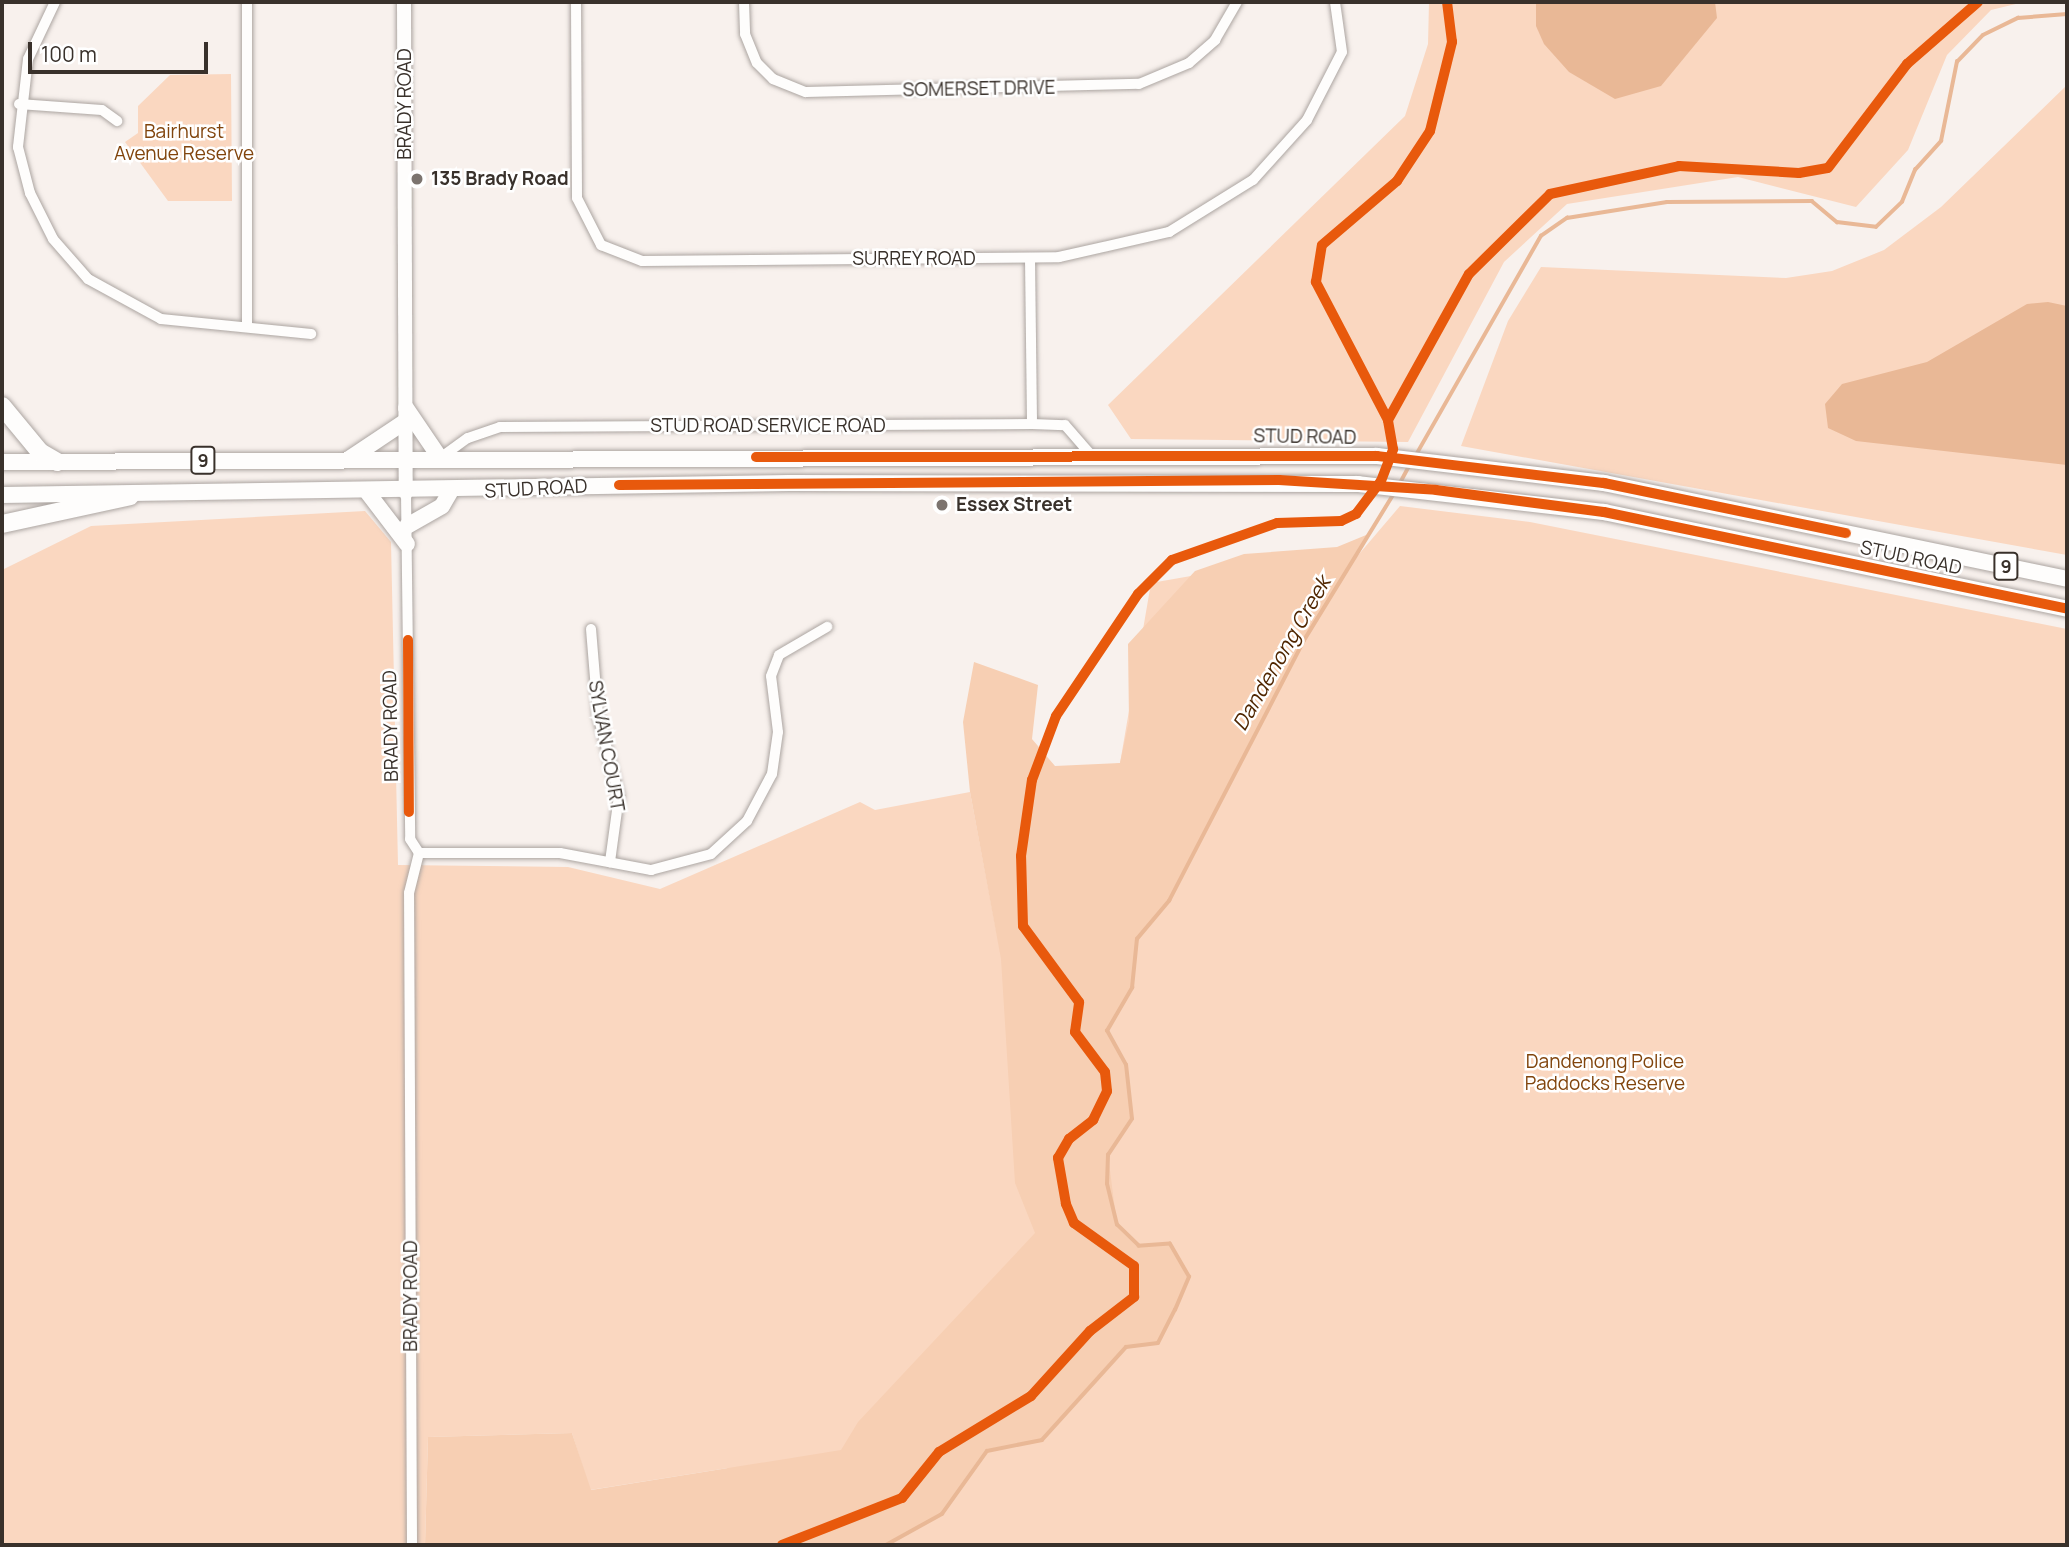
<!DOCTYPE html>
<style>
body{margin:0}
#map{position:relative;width:2069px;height:1547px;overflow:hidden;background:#f8f1ed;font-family:Manrope,sans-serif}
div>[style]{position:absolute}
.green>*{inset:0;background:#fad7c0}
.forest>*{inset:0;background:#f7cfb3}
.water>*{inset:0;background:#e9b896}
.stream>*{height:3.5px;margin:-1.75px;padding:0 1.75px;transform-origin:1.75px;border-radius:1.75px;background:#e9b896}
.roads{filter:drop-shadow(0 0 2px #aca5a1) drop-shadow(0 0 2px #aca5a1)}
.minor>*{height:10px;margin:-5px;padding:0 5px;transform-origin:5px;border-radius:5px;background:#fefdfc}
.secondary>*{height:14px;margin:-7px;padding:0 7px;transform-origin:7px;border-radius:7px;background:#fefdfc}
.trunk>*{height:16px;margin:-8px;padding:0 8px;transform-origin:8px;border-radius:8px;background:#fefdfc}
.motorway>*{height:18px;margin:-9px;padding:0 9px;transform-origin:9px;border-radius:9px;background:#fefdfc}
.cycleway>*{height:10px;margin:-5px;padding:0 5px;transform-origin:5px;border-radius:5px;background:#e8590c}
.dots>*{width:19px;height:19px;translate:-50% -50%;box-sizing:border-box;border:4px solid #fff;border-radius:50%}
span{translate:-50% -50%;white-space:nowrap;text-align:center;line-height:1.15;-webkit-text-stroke:5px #fff;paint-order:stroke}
.shield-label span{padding:2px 5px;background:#fff;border:2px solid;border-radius:5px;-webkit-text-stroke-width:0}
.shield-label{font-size:18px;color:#39312b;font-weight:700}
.street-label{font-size:19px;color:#39312b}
.park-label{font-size:19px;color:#81440c}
.poi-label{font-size:19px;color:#39312b;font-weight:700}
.left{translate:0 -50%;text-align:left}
.water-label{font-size:21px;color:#502600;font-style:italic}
.frame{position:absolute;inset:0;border:4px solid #39312b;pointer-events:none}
.scale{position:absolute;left:28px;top:42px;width:180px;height:32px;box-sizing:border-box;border:4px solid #39312b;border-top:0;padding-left:9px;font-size:21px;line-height:24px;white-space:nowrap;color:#39312b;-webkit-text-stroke:5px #fff;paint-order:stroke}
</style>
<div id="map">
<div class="green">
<div style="clip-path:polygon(1429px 2px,2024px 2px,1991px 10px,1947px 55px,1908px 150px,1856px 207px,1738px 177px,1567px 204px,1504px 262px,1408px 442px,1131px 439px,1108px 405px,1405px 116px,1428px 44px)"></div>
<div style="clip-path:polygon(231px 74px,232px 201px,168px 201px,125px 142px,138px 133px,138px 106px,170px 75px)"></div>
<div style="clip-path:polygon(2067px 85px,2067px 555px,1461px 446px,1508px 321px,1541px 267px,1786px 278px,1832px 271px,1884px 250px,1941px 207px)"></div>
<div style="clip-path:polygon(1400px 506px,1530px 522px,2067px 629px,2067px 1545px,611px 1545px,728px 1468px,590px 1490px,572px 1433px,428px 1437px,425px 1545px,2px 1545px,2px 570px,91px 526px,365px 511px,391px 542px,398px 865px,568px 867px,660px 889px,860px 802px,875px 810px,970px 792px,997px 935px,984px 791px,1120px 763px,1151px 583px,1316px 554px,1354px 560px)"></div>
</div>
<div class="forest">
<div style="clip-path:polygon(1371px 533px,1303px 642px,1169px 901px,1137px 939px,1132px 988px,1107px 1031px,1126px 1065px,1132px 1119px,1108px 1155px,1117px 1225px,1139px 1246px,1170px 1244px,1189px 1277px,1158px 1343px,1126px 1347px,1039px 1441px,987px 1451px,942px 1514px,886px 1545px,425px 1545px,428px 1437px,572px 1433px,591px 1490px,841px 1450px,858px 1422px,1035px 1233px,1015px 1183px,1001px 959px,970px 792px,963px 722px,974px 662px,1038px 685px,1032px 739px,1055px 766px,1120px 763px,1129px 721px,1128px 644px,1195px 571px,1244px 554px,1337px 547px)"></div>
</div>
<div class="water">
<div style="clip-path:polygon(1536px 2px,1715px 2px,1717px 18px,1661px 86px,1615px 99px,1569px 72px,1544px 44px,1536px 26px)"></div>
<div style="clip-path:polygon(2048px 302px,2067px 306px,2067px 465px,1856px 441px,1828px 428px,1825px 404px,1842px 384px,1927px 362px,2027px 304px)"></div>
</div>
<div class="stream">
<div style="left:1416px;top:455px;width:252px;rotate:-60.3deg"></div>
<div style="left:1541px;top:236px;width:32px;rotate:-35deg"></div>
<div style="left:1567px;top:218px;width:101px;rotate:-9.1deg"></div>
<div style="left:1667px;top:202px;width:145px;rotate:-0.4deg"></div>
<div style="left:1812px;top:201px;width:33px;rotate:40deg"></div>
<div style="left:1837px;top:222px;width:39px;rotate:7deg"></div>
<div style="left:1876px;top:227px;width:36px;rotate:-44deg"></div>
<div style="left:1902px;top:202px;width:35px;rotate:-68deg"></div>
<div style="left:1915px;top:170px;width:39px;rotate:-48deg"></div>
<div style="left:1941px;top:141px;width:81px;rotate:-78.6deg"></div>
<div style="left:1957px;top:62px;width:37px;rotate:-46deg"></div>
<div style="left:1983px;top:35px;width:39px;rotate:-26deg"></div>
<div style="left:2018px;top:18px;width:49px;rotate:-4.7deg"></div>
<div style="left:1399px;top:485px;width:24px;rotate:-62deg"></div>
<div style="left:886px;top:1545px;width:64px;rotate:-29deg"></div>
<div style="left:942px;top:1514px;width:77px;rotate:-54.5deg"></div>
<div style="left:987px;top:1451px;width:56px;rotate:-11.3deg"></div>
<div style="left:1042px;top:1440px;width:125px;rotate:-47.9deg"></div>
<div style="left:1126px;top:1347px;width:32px;rotate:-7deg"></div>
<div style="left:1158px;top:1343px;width:37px;rotate:-63deg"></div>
<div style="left:1175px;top:1310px;width:36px;rotate:-67deg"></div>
<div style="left:1189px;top:1277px;width:38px;rotate:-120deg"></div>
<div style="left:1170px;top:1244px;width:31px;rotate:176deg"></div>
<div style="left:1139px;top:1246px;width:30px;rotate:-136deg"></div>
<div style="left:1117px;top:1225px;width:42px;rotate:-103.7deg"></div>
<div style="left:1107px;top:1184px;width:29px;rotate:-88deg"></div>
<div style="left:1108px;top:1155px;width:43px;rotate:-56.3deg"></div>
<div style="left:1132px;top:1119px;width:54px;rotate:-96.3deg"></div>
<div style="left:1126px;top:1065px;width:39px;rotate:-119deg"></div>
<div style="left:1107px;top:1031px;width:50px;rotate:-59.8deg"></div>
<div style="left:1132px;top:988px;width:49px;rotate:-84.2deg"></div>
<div style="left:1137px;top:939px;width:50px;rotate:-49.9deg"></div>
<div style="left:1169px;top:901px;width:292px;rotate:-62.6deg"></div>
<div style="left:1303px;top:642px;width:172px;rotate:-58.5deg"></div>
</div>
<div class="roads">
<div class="minor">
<div style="left:55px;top:2px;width:63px;rotate:115.3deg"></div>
<div style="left:28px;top:59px;width:89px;rotate:96.5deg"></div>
<div style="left:18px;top:147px;width:48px;rotate:75.4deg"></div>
<div style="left:30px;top:193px;width:51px;rotate:63.4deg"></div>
<div style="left:53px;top:239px;width:53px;rotate:48.8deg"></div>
<div style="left:88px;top:279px;width:83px;rotate:28.7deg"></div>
<div style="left:161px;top:319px;width:151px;rotate:5.7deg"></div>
<div style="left:247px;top:2px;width:325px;rotate:90deg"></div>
<div style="left:576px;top:2px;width:196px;rotate:89.7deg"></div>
<div style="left:577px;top:198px;width:53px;rotate:62.9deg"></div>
<div style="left:601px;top:245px;width:44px;rotate:21.3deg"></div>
<div style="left:642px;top:261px;width:417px;rotate:-0.5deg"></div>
<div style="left:1059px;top:257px;width:113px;rotate:-12.8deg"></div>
<div style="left:1169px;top:232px;width:99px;rotate:-31.8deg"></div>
<div style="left:1253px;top:180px;width:81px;rotate:-48deg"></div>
<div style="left:1307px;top:120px;width:76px;rotate:-62.8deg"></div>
<div style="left:1342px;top:52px;width:50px;rotate:-98deg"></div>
<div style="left:744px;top:2px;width:32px;rotate:88deg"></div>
<div style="left:745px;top:34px;width:31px;rotate:68deg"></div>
<div style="left:757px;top:63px;width:23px;rotate:45deg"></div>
<div style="left:773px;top:79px;width:35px;rotate:22deg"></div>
<div style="left:806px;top:92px;width:333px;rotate:-1.4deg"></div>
<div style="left:1139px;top:84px;width:54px;rotate:-22.8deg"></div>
<div style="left:1189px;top:63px;width:35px;rotate:-41deg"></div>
<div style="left:1215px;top:40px;width:44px;rotate:-59.9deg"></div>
<div style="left:19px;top:104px;width:83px;rotate:4.1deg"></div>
<div style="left:102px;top:110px;width:19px;rotate:36deg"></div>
<div style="left:1030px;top:258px;width:166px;rotate:89.3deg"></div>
<div style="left:440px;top:458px;width:34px;rotate:-36deg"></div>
<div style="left:468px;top:438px;width:34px;rotate:-19deg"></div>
<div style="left:500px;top:427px;width:532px;rotate:-0.32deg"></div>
<div style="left:1032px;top:424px;width:33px;rotate:2deg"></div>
<div style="left:1065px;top:425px;width:38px;rotate:49deg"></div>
<div style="left:406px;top:493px;width:346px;rotate:89.3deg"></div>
<div style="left:410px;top:839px;width:17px;rotate:57deg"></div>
<div style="left:591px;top:629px;width:86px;rotate:85.3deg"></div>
<div style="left:598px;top:715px;width:84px;rotate:75.5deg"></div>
<div style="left:619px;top:796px;width:67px;rotate:97.8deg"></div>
<div style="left:419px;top:853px;width:141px"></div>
<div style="left:560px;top:853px;width:93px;rotate:10.6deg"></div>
<div style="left:651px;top:870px;width:62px;rotate:-14.9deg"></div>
<div style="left:711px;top:854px;width:49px;rotate:-42.5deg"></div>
<div style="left:747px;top:821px;width:53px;rotate:-62deg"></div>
<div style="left:772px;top:774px;width:42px;rotate:-81.9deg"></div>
<div style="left:778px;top:732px;width:56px;rotate:-97.1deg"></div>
<div style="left:771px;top:676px;width:22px;rotate:-69deg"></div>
<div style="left:779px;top:655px;width:56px;rotate:-30.3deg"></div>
<div style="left:412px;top:1545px;width:652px;rotate:-90.26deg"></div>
<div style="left:409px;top:893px;width:41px;rotate:-76deg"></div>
</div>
<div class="secondary">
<div style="left:404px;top:2px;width:491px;rotate:89.8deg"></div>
</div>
<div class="trunk">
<div style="left:406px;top:408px;width:60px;rotate:55.8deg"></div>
<div style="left:349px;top:459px;width:69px;rotate:-33.7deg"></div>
<div style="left:2px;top:462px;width:1375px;rotate:-0.25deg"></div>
<div style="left:1377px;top:456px;width:229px;rotate:6.8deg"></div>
<div style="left:1604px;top:483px;width:473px;rotate:11.7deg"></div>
<div style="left:368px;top:493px;width:64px;rotate:52.6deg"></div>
<div style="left:2px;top:495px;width:787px;rotate:-0.87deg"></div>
<div style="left:789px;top:483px;width:569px;rotate:0.1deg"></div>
<div style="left:1358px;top:484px;width:248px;rotate:6.5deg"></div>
<div style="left:1604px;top:512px;width:473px;rotate:11.8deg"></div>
<div style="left:407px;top:526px;width:40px;rotate:-29.7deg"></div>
<div style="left:442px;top:506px;width:16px;rotate:-60deg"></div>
</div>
<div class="motorway">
<div style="left:2px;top:406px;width:60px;rotate:50.4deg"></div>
<div style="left:40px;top:452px;width:20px;rotate:30deg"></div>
<div style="left:2px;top:524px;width:131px;rotate:-12.3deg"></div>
</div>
</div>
<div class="cycleway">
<div style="left:1388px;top:420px;width:167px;rotate:-61deg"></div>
<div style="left:1469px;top:274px;width:114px;rotate:-44.6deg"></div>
<div style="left:1550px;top:194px;width:132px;rotate:-12.2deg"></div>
<div style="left:1679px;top:166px;width:120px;rotate:3.3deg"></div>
<div style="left:1799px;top:173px;width:29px;rotate:-10deg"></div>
<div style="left:1828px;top:168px;width:131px;rotate:-52.8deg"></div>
<div style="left:1907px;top:64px;width:94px;rotate:-41.1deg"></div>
<div style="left:756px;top:457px;width:621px;rotate:-0.09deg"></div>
<div style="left:1377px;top:456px;width:229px;rotate:6.8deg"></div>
<div style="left:1604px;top:483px;width:247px;rotate:11.7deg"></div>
<div style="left:619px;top:485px;width:660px;rotate:-0.43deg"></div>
<div style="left:1279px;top:480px;width:157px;rotate:3.6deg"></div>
<div style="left:1436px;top:490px;width:169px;rotate:7.5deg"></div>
<div style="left:1604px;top:512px;width:473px;rotate:11.8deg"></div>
<div style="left:408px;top:640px;width:172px;rotate:89.7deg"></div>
<div style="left:782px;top:1545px;width:129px;rotate:-21.4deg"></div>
<div style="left:902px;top:1498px;width:59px;rotate:-51.2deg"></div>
<div style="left:939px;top:1452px;width:108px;rotate:-31.3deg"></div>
<div style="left:1031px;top:1396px;width:88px;rotate:-47.8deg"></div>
<div style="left:1090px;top:1331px;width:56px;rotate:-37.7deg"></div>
<div style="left:1134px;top:1297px;width:31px;rotate:-90deg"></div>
<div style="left:1134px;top:1266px;width:74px;rotate:-144.4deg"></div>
<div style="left:1074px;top:1223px;width:21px;rotate:-113deg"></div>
<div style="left:1066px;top:1204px;width:47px;rotate:-99.9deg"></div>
<div style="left:1058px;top:1158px;width:22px;rotate:-60deg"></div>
<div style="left:1069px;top:1139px;width:31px;rotate:-38deg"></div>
<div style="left:1093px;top:1120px;width:32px;rotate:-64deg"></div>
<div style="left:1107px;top:1091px;width:19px;rotate:-96deg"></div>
<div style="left:1105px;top:1072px;width:50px;rotate:-126.9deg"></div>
<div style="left:1075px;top:1032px;width:30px;rotate:-82deg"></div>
<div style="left:1079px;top:1002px;width:94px;rotate:-126.4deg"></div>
<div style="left:1023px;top:926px;width:70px;rotate:-91.6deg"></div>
<div style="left:1021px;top:856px;width:77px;rotate:-81.8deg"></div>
<div style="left:1032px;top:780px;width:68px;rotate:-69.4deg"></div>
<div style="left:1056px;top:716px;width:147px;rotate:-56.1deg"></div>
<div style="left:1138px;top:594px;width:48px;rotate:-45deg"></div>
<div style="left:1172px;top:560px;width:111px;rotate:-19.4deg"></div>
<div style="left:1277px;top:523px;width:64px;rotate:-1.8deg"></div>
<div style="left:1341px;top:521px;width:17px;rotate:-25deg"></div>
<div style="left:1356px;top:514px;width:41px;rotate:-52.9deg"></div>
<div style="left:1381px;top:481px;width:34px;rotate:-69deg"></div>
<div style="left:1393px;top:449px;width:29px;rotate:-100deg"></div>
<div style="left:1388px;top:420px;width:156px;rotate:-117.6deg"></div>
<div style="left:1316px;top:282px;width:37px;rotate:-81deg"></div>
<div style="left:1322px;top:245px;width:99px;rotate:-40.5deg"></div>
<div style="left:1397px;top:181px;width:60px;rotate:-56.6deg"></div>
<div style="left:1430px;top:131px;width:92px;rotate:-76.1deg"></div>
<div style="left:1452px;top:42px;width:40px;rotate:-97.1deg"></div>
</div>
<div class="dots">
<div style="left:417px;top:179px;background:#7c746f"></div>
<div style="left:942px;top:505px;background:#7c746f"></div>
</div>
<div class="shield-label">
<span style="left:203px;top:460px">9</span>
<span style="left:2006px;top:566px">9</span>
</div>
<div class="street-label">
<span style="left:979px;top:89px;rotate:-1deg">SOMERSET DRIVE</span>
<span style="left:405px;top:104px;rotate:-90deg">BRADY ROAD</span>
<span style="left:914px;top:259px">SURREY ROAD</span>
<span style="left:768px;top:426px">STUD ROAD SERVICE ROAD</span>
<span style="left:1305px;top:437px;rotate:1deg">STUD ROAD</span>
<span style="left:536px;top:489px;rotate:-3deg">STUD ROAD</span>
<span style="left:1911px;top:558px;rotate:12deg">STUD ROAD</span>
<span style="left:391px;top:726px;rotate:-91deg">BRADY ROAD</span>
<span style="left:606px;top:746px;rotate:80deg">SYLVAN COURT</span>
<span style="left:411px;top:1296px;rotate:-90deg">BRADY ROAD</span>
</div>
<div class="park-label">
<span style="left:184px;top:143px">Bairhurst<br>Avenue Reserve</span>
<span style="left:1605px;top:1073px">Dandenong Police<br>Paddocks Reserve</span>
</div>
<div class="poi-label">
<span class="left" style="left:431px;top:179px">135 Brady Road</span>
<span class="left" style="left:956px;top:505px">Essex Street</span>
</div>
<div class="water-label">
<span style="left:1281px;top:653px;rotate:-60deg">Dandenong Creek</span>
</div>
<div class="frame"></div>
<div class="scale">100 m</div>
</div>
